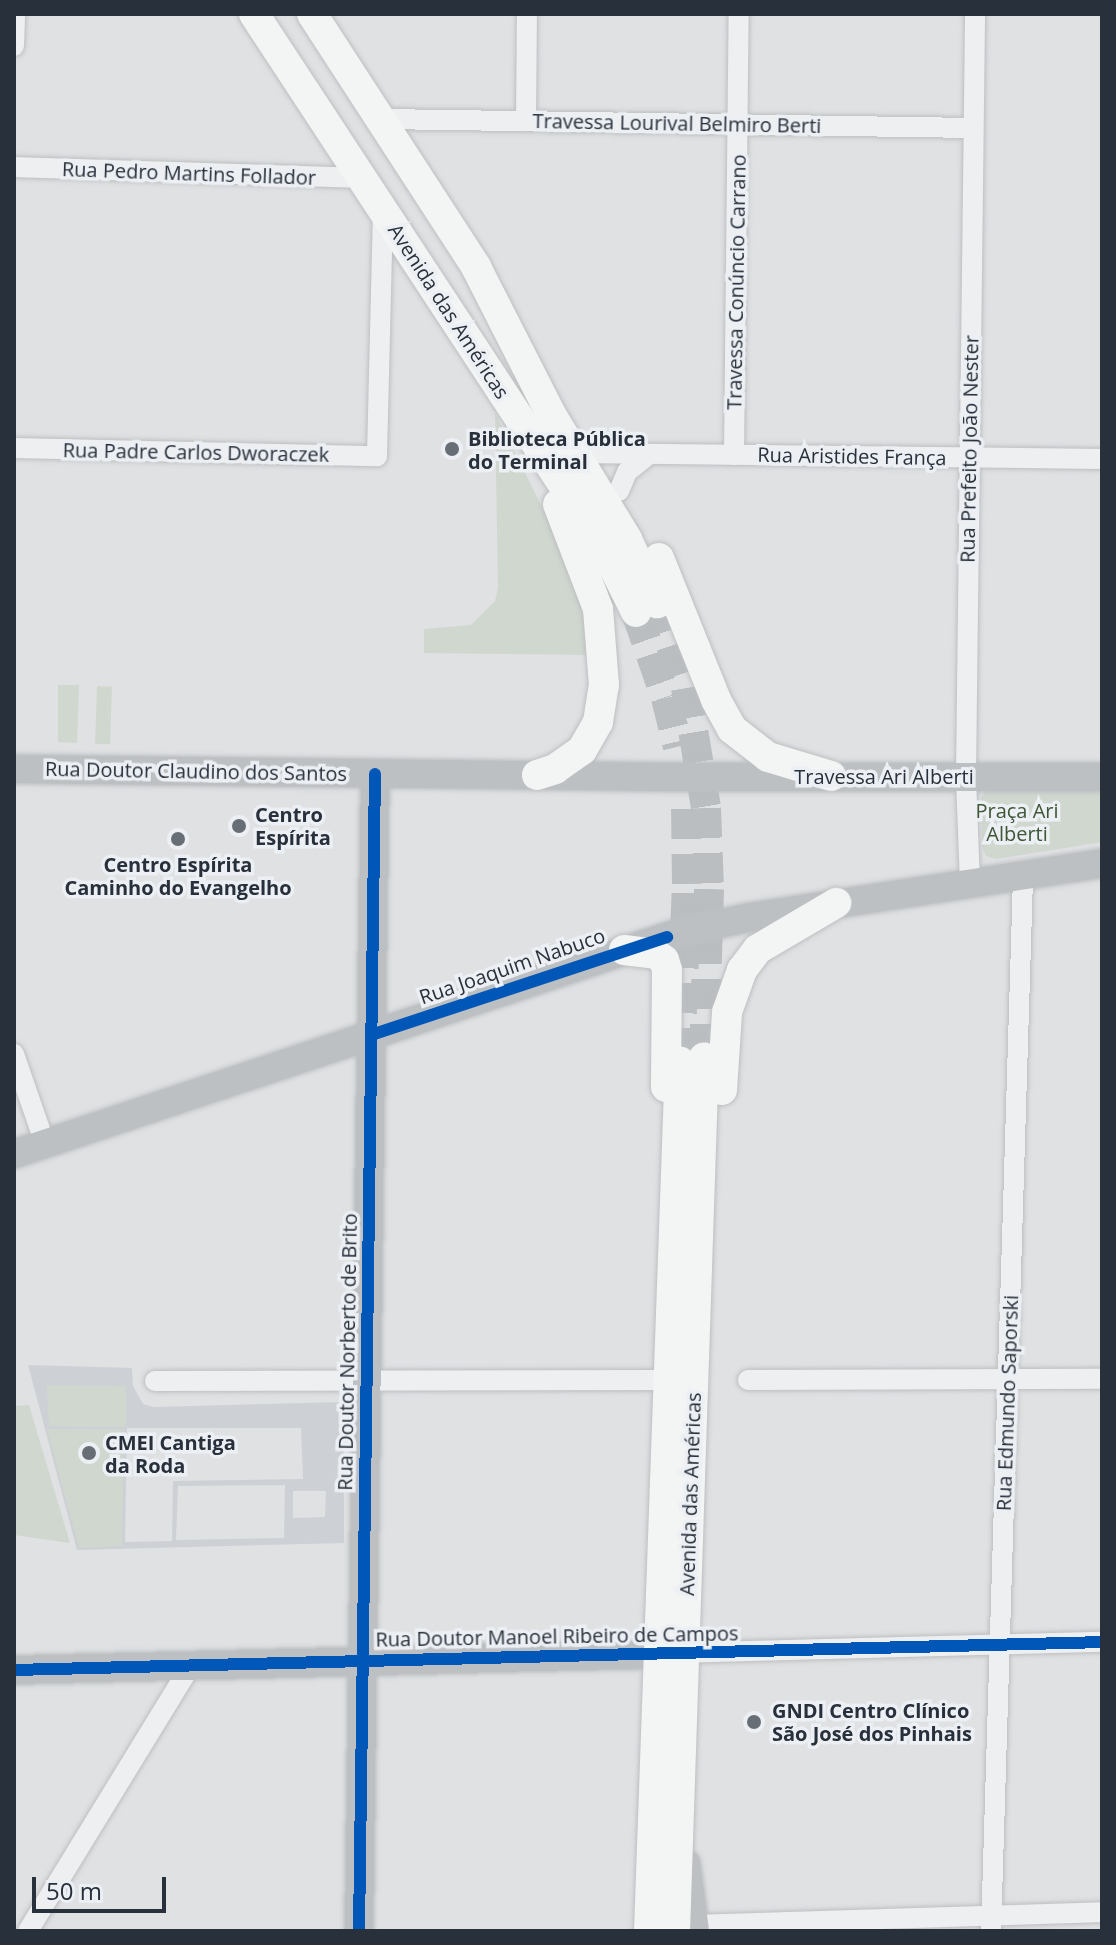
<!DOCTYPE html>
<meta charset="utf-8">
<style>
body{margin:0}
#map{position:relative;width:1116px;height:1945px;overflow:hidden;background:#dfe1e3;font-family:"Open Sans",sans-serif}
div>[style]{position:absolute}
.built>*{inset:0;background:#cdd1d6}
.green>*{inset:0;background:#d0d7cf}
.primary-tunnel>*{height:30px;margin-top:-15px;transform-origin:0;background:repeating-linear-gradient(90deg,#babec1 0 30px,transparent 0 45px)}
.roads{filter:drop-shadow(0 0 2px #bdbfc1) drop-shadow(0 0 2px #bdbfc1)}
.street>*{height:20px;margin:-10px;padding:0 10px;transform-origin:10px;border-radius:10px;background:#eeeff0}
.secondary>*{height:28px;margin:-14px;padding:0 14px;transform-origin:14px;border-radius:14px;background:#bdc0c3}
.primary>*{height:30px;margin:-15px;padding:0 15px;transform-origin:15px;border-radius:15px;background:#f3f4f4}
.cycleway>*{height:12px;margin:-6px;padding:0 6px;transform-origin:6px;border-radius:6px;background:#0057b8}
.dots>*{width:22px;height:22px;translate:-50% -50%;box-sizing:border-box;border:4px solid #eceff3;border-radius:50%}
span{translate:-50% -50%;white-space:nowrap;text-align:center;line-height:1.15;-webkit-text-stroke:7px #eceff3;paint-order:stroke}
.street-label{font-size:20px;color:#28303b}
.poi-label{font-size:20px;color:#28303b;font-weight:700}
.left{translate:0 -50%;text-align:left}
.park-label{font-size:20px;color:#3e5536}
.frame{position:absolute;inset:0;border:16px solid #28303b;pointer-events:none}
.scale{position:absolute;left:32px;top:1877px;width:134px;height:36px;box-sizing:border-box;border:4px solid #28303b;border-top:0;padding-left:10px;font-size:24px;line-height:28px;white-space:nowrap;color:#28303b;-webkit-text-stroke:6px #eceff3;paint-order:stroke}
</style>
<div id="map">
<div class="built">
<div style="clip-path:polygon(evenodd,28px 1365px,132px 1368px,133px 1386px,143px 1404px,153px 1407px,344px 1402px,344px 1543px,77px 1550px,28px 1365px,127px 1428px,301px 1428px,303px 1479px,173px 1481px,172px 1541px,125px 1542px,127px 1428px,28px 1365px,285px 1485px,284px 1538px,176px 1540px,178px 1486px,285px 1485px,28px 1365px,293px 1491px,326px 1491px,325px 1517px,293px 1518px,293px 1491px)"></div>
</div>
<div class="green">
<div style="clip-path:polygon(495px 413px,557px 537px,581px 599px,591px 655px,424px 653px,424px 629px,471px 625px,495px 601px,498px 588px)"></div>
<div style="clip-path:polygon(58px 685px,79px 685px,77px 743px,58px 742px)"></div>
<div style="clip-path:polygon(97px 686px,112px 687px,110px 744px,95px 744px)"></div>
<div style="clip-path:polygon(987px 789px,1102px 790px,1102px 842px,996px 859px,986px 856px,982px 846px,981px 798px)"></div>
<div style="clip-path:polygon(47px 1385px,126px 1386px,126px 1427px,49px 1426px)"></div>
<div style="clip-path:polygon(29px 1405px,70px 1543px,14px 1535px,14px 1406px)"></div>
<div style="clip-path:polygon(47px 1429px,124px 1429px,122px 1546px,79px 1548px)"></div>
</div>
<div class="primary-tunnel">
<div style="left:657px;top:603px;width:90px;rotate:71.2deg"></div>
<div style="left:686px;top:688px;width:122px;rotate:80.5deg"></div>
<div style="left:706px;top:808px;width:81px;rotate:87.9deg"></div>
<div style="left:709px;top:889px;width:168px;rotate:91.7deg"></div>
<div style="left:636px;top:612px;width:91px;rotate:70.8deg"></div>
<div style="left:666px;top:698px;width:50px;rotate:76.2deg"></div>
<div style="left:680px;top:1058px;width:174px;rotate:-87.7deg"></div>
<div style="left:687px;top:884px;width:78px;rotate:-90.7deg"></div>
</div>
<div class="roads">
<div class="street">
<div style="left:14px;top:46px;width:32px;rotate:-88deg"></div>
<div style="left:382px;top:119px;width:591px;rotate:0.87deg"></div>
<div style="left:526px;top:121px;width:107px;rotate:-89.5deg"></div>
<div style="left:14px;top:167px;width:349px;rotate:1.8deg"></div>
<div style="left:14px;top:448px;width:363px;rotate:1.3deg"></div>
<div style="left:377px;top:456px;width:245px;rotate:-88.6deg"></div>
<div style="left:574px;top:453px;width:528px;rotate:0.65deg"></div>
<div style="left:734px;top:455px;width:441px;rotate:-89.4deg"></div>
<div style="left:619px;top:491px;width:21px;rotate:-67deg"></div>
<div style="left:627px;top:472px;width:28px;rotate:-39deg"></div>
<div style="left:970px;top:883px;width:106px;rotate:-92.2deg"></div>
<div style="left:966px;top:777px;width:763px;rotate:-89.32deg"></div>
<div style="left:14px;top:1054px;width:95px;rotate:71deg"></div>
<div style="left:748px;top:1380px;width:354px;rotate:-0.2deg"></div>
<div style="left:155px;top:1381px;width:514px;rotate:-0.11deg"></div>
<div style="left:674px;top:1653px;width:428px;rotate:-1.5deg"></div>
<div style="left:694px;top:1925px;width:408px;rotate:-1.8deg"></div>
<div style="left:28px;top:1931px;width:312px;rotate:-58.5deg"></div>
<div style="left:991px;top:1931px;width:1056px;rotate:-88.26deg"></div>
</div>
<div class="secondary">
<div style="left:14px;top:769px;width:651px;rotate:0.7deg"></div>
<div style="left:665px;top:777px;width:437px"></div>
<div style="left:14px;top:1154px;width:703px;rotate:-18.41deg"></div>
<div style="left:681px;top:932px;width:72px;rotate:-12.1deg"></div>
<div style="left:751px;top:917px;width:355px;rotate:-8.7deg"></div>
<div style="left:14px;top:1670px;width:645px;rotate:-1.42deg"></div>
<div style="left:686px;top:1864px;width:68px;rotate:82.3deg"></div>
<div style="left:359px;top:1931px;width:1157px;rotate:-89.21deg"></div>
</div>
<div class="primary">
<div style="left:254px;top:14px;width:634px;rotate:56.71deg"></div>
<div style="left:602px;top:544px;width:76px;rotate:63.4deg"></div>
<div style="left:312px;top:14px;width:302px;rotate:57deg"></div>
<div style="left:476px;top:267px;width:167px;rotate:63deg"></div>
<div style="left:552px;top:416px;width:144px;rotate:58.6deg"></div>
<div style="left:627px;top:539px;width:71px;rotate:64.9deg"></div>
<div style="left:659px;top:558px;width:153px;rotate:68.1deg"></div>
<div style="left:716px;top:700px;width:33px;rotate:61deg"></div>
<div style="left:732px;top:729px;width:46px;rotate:37.9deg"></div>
<div style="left:768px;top:757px;width:66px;rotate:16.8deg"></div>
<div style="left:537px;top:775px;width:19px;rotate:-18deg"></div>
<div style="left:555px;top:769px;width:33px;rotate:-35deg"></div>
<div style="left:582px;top:750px;width:32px;rotate:-60deg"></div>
<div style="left:598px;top:722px;width:37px;rotate:-81deg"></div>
<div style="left:604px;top:685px;width:76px;rotate:-94.5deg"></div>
<div style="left:598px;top:609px;width:112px;rotate:-110.9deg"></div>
<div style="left:624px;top:950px;width:32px;rotate:7deg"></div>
<div style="left:656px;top:954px;width:10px;rotate:37deg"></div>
<div style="left:664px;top:960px;width:10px;rotate:73deg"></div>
<div style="left:667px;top:970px;width:117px;rotate:90.5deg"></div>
<div style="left:722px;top:1090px;width:78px;rotate:-86.3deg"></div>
<div style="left:727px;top:1012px;width:45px;rotate:-70.3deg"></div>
<div style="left:742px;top:970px;width:26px;rotate:-53deg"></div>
<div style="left:758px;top:949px;width:91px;rotate:-30.5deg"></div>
<div style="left:649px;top:1931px;width:870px;rotate:-87.96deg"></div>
<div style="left:675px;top:1931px;width:874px;rotate:-88.1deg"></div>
</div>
</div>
<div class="cycleway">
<div style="left:371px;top:1035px;width:312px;rotate:-18.3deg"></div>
<div style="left:14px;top:1670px;width:1088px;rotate:-1.47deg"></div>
<div style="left:359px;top:1931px;width:1157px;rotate:-89.21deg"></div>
</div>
<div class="dots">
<div style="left:452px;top:449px;background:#686e76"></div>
<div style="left:239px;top:826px;background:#686e76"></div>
<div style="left:178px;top:839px;background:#686e76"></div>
<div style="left:89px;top:1453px;background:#686e76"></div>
<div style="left:754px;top:1722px;background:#686e76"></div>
</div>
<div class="street-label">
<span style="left:677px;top:123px;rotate:1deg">Travessa Lourival Belmiro Berti</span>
<span style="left:189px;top:173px;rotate:2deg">Rua Pedro Martins Follador</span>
<span style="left:736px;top:282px;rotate:-89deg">Travessa Conúncio Carrano</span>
<span style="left:449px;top:311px;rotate:57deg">Avenida das Américas</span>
<span style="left:969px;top:449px;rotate:-89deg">Rua Prefeito João Nester</span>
<span style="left:196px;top:452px;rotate:1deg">Rua Padre Carlos Dworaczek</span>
<span style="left:852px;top:456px;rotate:1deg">Rua Aristides França</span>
<span style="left:196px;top:771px;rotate:1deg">Rua Doutor Claudino dos Santos</span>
<span style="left:884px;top:776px">Travessa Ari Alberti</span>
<span style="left:512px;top:966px;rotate:-19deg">Rua Joaquim Nabuco</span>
<span style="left:347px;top:1352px;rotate:-89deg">Rua Doutor Norberto de Brito</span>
<span style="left:1007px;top:1403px;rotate:-88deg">Rua Edmundo Saporski</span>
<span style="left:690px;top:1494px;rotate:-88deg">Avenida das Américas</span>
<span style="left:557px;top:1636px;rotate:-1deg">Rua Doutor Manoel Ribeiro de Campos</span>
</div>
<div class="poi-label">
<span class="left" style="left:468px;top:450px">Biblioteca Pública<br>do Terminal</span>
<span class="left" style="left:255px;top:826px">Centro<br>Espírita</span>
<span style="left:178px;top:876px">Centro Espírita<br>Caminho do Evangelho</span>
<span class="left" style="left:105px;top:1454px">CMEI Cantiga<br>da Roda</span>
<span class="left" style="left:772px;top:1722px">GNDI Centro Clínico<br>São José dos Pinhais</span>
</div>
<div class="park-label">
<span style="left:1017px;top:822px">Praça Ari<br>Alberti</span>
</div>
<div class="frame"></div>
<div class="scale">50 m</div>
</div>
